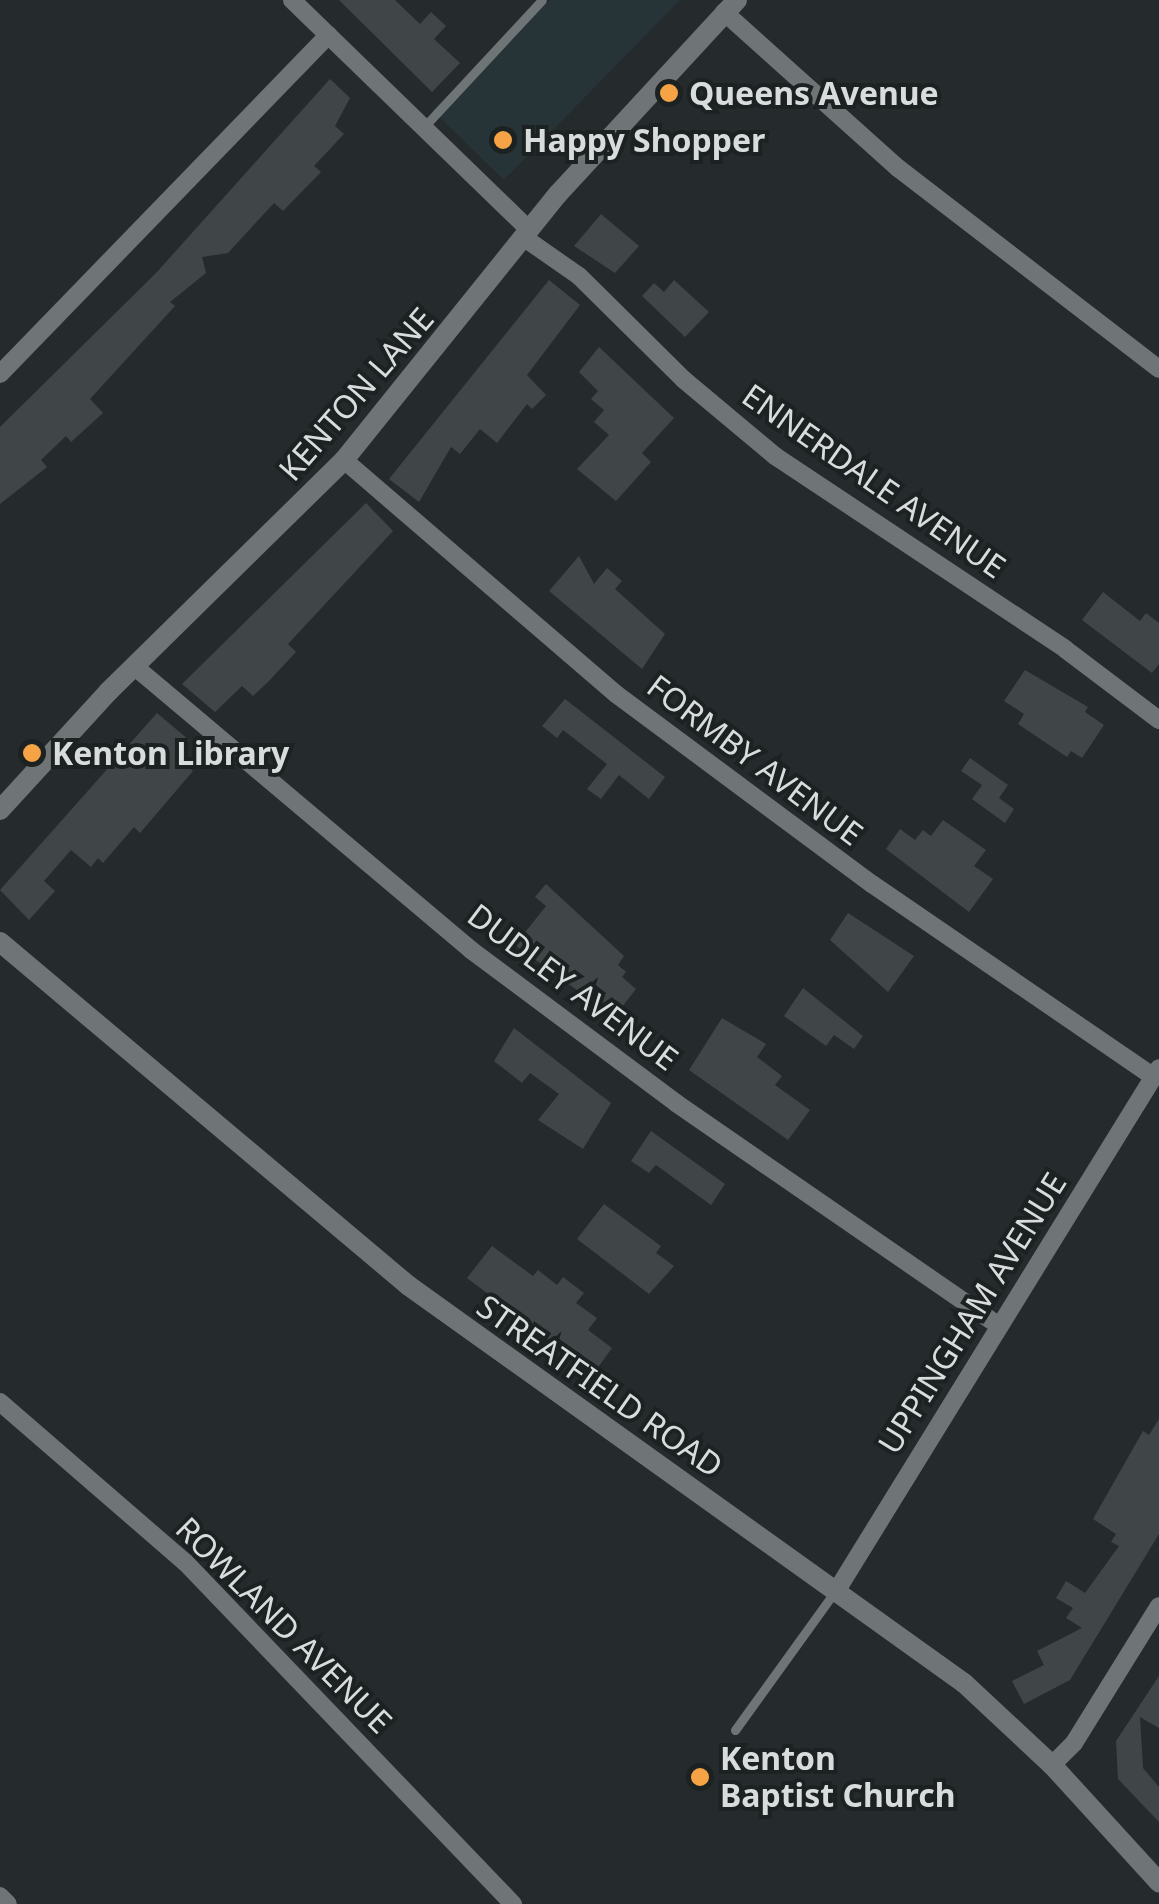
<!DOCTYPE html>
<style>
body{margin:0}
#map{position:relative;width:1159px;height:1904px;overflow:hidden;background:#252a2c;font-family:"Noto Sans",sans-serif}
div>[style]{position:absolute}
.built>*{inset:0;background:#273437}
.building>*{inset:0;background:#404647}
.service>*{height:9px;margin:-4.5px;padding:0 4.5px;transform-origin:4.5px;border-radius:4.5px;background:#6f7576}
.minor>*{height:18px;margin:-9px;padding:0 9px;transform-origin:9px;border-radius:9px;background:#6f7576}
.tertiary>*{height:20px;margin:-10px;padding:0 10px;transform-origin:10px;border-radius:10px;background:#6f7576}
.dots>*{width:28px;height:28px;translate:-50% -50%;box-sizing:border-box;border:5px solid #1c2122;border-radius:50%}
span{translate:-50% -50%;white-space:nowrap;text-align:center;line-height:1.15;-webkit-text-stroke:8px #1c2122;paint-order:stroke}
.poi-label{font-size:32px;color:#d9dcdd;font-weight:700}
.left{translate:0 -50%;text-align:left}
.street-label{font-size:32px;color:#d9dcdd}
</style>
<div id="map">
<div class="built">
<div style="clip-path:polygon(550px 0,680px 0,504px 180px,432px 110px)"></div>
</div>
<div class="building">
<div style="clip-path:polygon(339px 0,395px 0,420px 24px,431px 12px,446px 26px,434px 39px,460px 63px,432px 92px)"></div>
<div style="clip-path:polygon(330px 79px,350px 98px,335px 126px,344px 134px,314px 166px,321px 172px,283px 211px,274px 203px,228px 253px,202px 257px,206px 273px,170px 302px,175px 306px,90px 399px,103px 413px,71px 442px,66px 436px,41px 460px,47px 467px,0 504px,0 427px,157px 272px)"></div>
<div style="clip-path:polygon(601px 214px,639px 246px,615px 273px,574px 246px)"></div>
<div style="clip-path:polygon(549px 280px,580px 305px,527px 375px,546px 395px,532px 409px,527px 404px,497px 443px,480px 429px,460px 454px,451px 447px,419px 502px,389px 479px)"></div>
<div style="clip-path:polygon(674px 280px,709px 312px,685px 337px,642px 296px,654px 283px,664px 292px)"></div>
<div style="clip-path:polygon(599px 347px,674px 418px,642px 453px,651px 462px,616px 501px,577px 469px,609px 435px,594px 422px,604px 410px,591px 399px,598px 391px,579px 372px)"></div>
<div style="clip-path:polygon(366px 503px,393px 531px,288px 644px,296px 652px,268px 682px,253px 696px,242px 686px,215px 712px,182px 684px)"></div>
<div style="clip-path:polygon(579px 556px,594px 584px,607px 568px,622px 581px,615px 589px,665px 634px,642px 669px,549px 591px)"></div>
<div style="clip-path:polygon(1103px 592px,1140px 621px,1146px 613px,1159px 623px,1159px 664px,1152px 673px,1082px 620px)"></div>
<div style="clip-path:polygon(1025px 670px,1088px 707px,1085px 712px,1104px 725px,1082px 758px,1071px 751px,1067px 757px,1018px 724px,1024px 714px,1004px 701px)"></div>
<div style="clip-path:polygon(565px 699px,665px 777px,649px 799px,619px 775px,601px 799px,587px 789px,607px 764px,563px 730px,557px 738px,542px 726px)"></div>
<div style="clip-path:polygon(157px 713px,189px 740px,175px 755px,193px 771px,140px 833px,134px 827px,103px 863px,98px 858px,91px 867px,71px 850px,44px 881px,55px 891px,29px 920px,0 890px)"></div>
<div style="clip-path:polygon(970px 758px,1008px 785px,999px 798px,1014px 809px,1005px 823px,972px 799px,982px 785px,961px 771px)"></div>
<div style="clip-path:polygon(943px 820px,986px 850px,974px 866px,993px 879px,969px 912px,886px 849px,900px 829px,915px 840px,923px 830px,931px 836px)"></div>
<div style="clip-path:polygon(546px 884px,624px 956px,618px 965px,626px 972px,622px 977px,636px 989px,614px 1017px,515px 945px,546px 906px,535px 897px)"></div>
<div style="clip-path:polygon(848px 913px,914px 956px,888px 992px,830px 940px)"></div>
<div style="clip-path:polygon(803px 988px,863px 1036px,854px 1049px,834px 1035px,826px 1046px,784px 1016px)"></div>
<div style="clip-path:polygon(722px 1018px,766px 1044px,757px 1057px,782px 1076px,775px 1085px,810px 1110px,788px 1140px,689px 1070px)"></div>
<div style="clip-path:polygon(514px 1028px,611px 1103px,583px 1149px,538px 1120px,559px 1094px,530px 1073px,522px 1083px,494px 1061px)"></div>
<div style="clip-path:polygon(651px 1131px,725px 1184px,711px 1205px,656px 1165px,649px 1173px,631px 1161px)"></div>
<div style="clip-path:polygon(604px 1204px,661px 1246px,656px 1253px,674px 1266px,649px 1294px,577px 1239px)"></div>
<div style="clip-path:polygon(492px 1246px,533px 1276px,538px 1270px,557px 1285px,563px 1277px,584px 1293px,576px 1303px,597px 1318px,588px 1330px,612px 1348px,594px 1373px,467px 1278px)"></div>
<div style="clip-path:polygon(1159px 1419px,1159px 1534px,1070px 1680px,1024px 1704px,1012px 1681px,1044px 1665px,1037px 1651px,1082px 1628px,1066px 1618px,1073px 1608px,1056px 1598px,1066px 1581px,1085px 1593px,1119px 1546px,1111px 1542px,1116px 1534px,1093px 1519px,1143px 1431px,1149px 1435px)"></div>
<div style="clip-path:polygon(1159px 1676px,1159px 1728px,1140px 1717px,1143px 1768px,1159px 1787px,1159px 1822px,1118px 1779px,1116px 1741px)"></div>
</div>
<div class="service">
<div style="left:422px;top:129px;width:176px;rotate:-47.1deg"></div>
<div style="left:735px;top:1730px;width:173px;rotate:-54.2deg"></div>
</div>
<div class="minor">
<div style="left:292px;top:0;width:330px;rotate:44.1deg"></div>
<div style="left:724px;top:12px;width:234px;rotate:41.9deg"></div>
<div style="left:898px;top:168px;width:329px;rotate:37.6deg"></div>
<div style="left:523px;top:237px;width:68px;rotate:34.9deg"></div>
<div style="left:579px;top:276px;width:146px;rotate:44.7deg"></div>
<div style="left:683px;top:379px;width:120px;rotate:39.9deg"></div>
<div style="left:775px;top:456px;width:348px;rotate:33.6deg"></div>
<div style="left:1065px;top:649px;width:118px;rotate:37.1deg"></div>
<div style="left:0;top:374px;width:472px;rotate:-45.9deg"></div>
<div style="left:344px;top:460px;width:359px;rotate:40.7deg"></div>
<div style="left:616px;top:694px;width:319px;rotate:36.6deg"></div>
<div style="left:872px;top:884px;width:342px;rotate:34.4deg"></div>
<div style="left:134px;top:666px;width:441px;rotate:40.1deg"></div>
<div style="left:471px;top:950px;width:256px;rotate:36.7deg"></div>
<div style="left:676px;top:1103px;width:393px;rotate:34.6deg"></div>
<div style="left:0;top:1402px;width:245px;rotate:40.9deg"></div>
<div style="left:185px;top:1562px;width:474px;rotate:46.2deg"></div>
<div style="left:837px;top:1590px;width:613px;rotate:-58.33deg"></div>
<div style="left:1052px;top:1765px;width:31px;rotate:-45deg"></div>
<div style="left:1074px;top:1743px;width:161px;rotate:-58.2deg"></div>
<div style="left:0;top:1896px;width:11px;rotate:45deg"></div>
</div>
<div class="tertiary">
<div style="left:0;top:810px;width:160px;rotate:-47.5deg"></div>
<div style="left:108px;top:692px;width:331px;rotate:-44.5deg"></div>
<div style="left:344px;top:460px;width:341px;rotate:-51.2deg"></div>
<div style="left:558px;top:194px;width:264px;rotate:-47.3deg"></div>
<div style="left:0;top:942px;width:534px;rotate:40.07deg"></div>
<div style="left:409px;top:1286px;width:682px;rotate:35.58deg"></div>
<div style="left:964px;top:1683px;width:120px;rotate:43deg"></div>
<div style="left:1052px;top:1765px;width:159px;rotate:47.6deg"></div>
</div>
<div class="dots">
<div style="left:669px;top:93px;background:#f5a345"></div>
<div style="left:503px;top:140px;background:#f5a345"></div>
<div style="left:32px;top:753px;background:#f5a345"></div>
<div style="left:700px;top:1777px;background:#f5a345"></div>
</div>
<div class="poi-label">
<span class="left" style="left:689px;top:93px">Queens Avenue</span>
<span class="left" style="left:523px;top:140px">Happy Shopper</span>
<span class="left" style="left:52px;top:753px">Kenton Library</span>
<span class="left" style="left:720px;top:1777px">Kenton<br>Baptist Church</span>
</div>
<div class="street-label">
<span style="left:356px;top:394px;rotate:-49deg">KENTON LANE</span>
<span style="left:874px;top:481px;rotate:35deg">ENNERDALE AVENUE</span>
<span style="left:755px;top:760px;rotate:37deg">FORMBY AVENUE</span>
<span style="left:573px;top:987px;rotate:37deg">DUDLEY AVENUE</span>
<span style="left:972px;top:1313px;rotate:-58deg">UPPINGHAM AVENUE</span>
<span style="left:600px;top:1386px;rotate:35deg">STREATFIELD ROAD</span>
<span style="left:284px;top:1625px;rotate:45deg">ROWLAND AVENUE</span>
</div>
</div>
